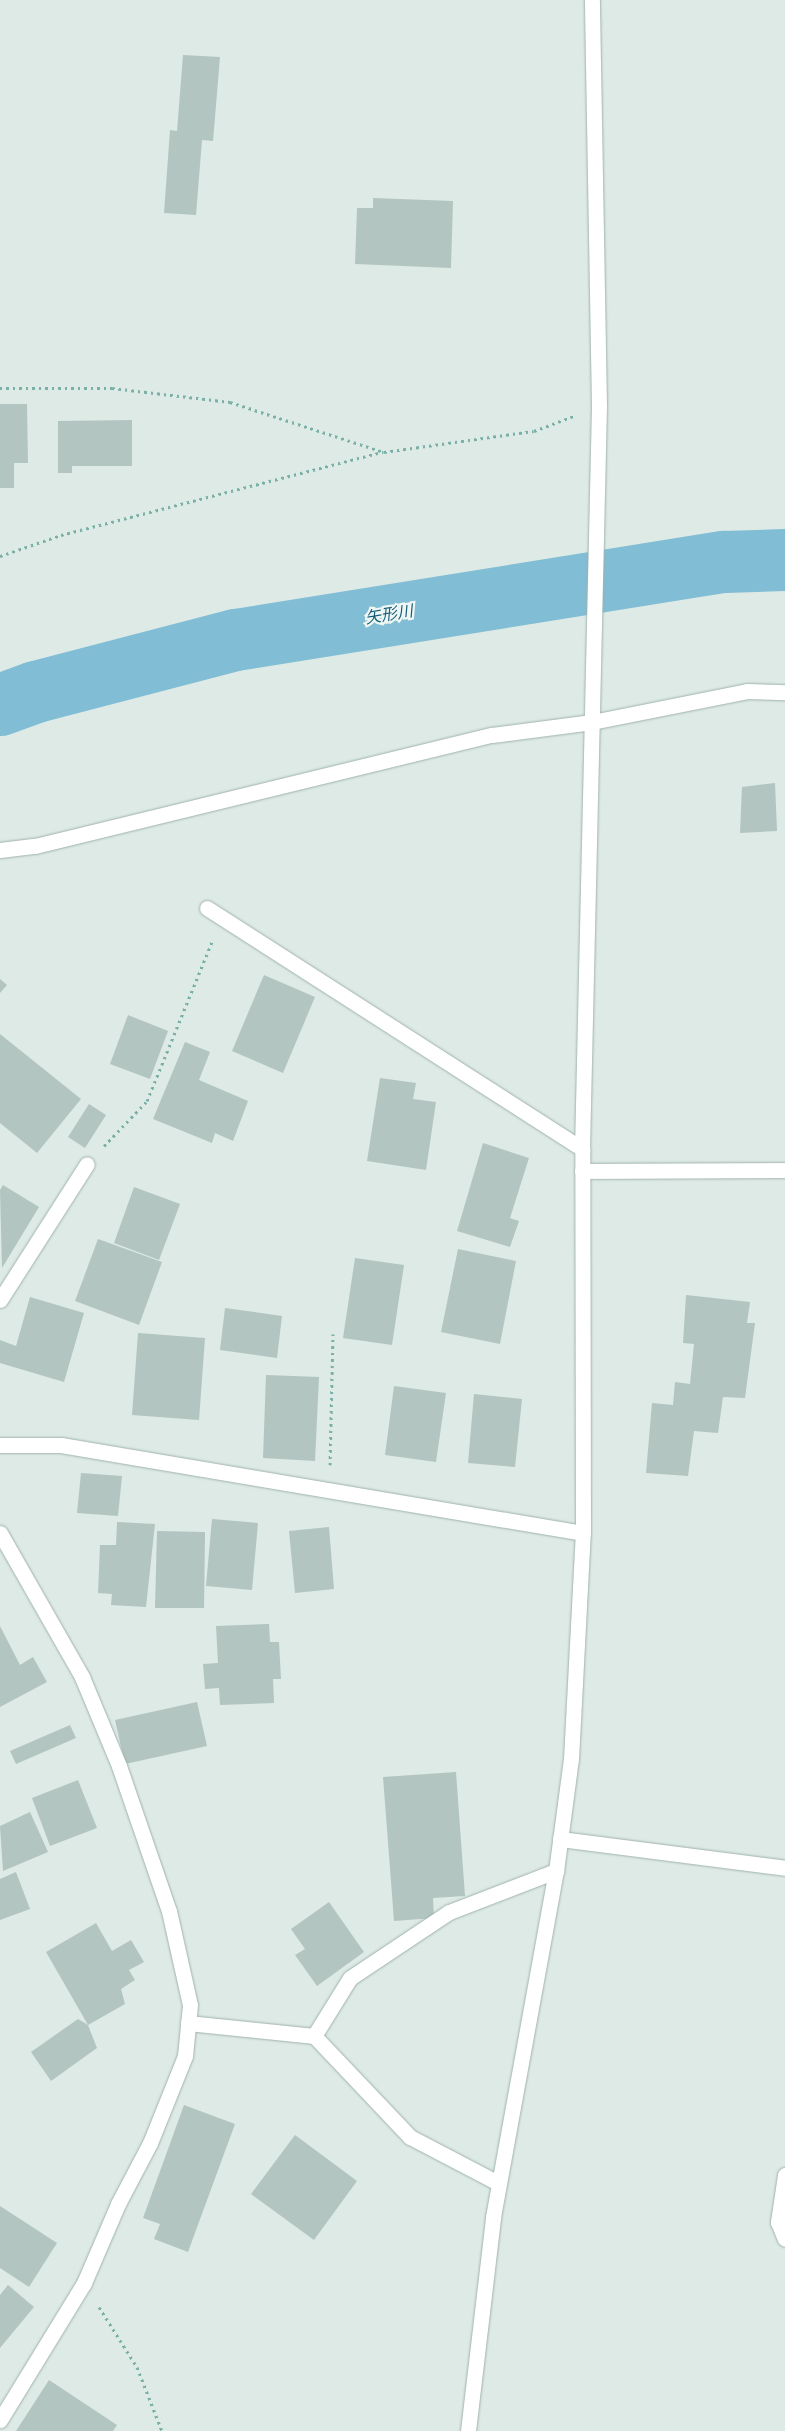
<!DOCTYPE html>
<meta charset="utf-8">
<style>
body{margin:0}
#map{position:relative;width:785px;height:2431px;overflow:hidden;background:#ddeae6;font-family:"Varela Round","Noto Sans JP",sans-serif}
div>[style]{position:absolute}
.river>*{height:62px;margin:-31px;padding:0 31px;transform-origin:31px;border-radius:31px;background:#81bdd4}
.building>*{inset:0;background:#b3c5c0}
.path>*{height:3px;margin-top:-1.5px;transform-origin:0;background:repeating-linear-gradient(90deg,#7bb0a6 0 2.5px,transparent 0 6.5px)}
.roads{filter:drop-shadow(0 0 1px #a0b2ae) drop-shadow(0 0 1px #a0b2ae)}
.minor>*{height:15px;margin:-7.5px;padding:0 7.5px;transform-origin:7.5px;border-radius:7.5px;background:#fff}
.tertiary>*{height:15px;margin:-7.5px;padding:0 7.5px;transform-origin:7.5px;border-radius:7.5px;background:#fff}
span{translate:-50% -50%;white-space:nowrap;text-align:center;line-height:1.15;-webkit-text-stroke:4.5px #eef7f4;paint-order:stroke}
.water-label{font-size:16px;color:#155d7a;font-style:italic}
</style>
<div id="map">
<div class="river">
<div style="left:0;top:705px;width:38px;rotate:-20deg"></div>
<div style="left:36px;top:692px;width:207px;rotate:-14.6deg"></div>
<div style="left:236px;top:640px;width:495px;rotate:-9.1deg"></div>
<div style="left:725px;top:562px;width:60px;rotate:-1.9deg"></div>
</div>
<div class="building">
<div style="clip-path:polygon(183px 55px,220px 57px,213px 141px,202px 140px,196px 215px,164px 213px,170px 130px,177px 131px)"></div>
<div style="clip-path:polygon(373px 198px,453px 201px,451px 268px,355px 264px,357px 208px,373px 208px)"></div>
<div style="clip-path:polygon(0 404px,27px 404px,28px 463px,14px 463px,14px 488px,0 488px)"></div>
<div style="clip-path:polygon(132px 420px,132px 466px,72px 466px,72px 473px,58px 473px,58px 421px)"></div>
<div style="clip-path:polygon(775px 783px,777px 831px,740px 833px,742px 787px)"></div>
<div style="clip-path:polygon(264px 975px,315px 997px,283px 1073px,232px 1051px)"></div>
<div style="clip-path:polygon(0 979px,7px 985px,0 993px)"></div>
<div style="clip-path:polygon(128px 1015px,168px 1031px,150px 1079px,110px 1064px)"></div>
<div style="clip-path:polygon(0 1034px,81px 1099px,37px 1153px,0 1123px)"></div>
<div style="clip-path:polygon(185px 1042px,210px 1052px,199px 1080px,248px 1101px,233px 1141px,215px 1133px,212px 1143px,153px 1119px)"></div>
<div style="clip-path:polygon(380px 1078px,416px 1083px,413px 1099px,436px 1102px,426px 1170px,367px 1161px)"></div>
<div style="clip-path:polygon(89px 1104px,106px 1115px,85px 1148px,68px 1137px)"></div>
<div style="clip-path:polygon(483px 1143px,529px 1158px,510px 1218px,519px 1221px,510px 1247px,457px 1231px)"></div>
<div style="clip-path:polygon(3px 1185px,39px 1207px,2px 1268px,0 1190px)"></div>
<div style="clip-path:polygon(134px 1187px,180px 1204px,159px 1260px,114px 1243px)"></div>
<div style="clip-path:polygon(98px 1239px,162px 1262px,139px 1325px,75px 1301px)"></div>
<div style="clip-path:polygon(458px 1249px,516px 1261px,500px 1344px,441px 1332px)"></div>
<div style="clip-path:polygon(355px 1258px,404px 1265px,392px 1345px,343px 1338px)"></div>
<div style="clip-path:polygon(686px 1295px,750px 1302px,747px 1323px,755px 1323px,745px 1398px,723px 1397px,718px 1433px,694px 1431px,688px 1476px,646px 1473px,652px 1403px,673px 1405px,675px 1382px,690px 1384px,694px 1344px,683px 1343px)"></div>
<div style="clip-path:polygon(30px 1297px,84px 1313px,64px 1382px,0 1363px,0 1340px,16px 1346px)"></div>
<div style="clip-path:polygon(225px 1308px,282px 1316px,277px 1358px,220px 1350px)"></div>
<div style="clip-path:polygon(138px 1333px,205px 1338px,199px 1420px,132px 1415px)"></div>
<div style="clip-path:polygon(266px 1375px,319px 1377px,315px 1461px,263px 1458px)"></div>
<div style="clip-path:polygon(394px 1386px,446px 1393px,436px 1462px,385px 1455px)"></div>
<div style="clip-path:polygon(474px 1394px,522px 1399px,515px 1467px,468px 1463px)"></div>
<div style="clip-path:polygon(81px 1473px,122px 1476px,118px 1516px,77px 1513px)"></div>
<div style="clip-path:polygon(212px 1519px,258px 1523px,252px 1590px,206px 1586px)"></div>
<div style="clip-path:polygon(117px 1522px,155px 1524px,146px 1607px,111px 1605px,112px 1594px,98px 1593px,100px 1545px,116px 1545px)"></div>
<div style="clip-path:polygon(329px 1527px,334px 1589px,295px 1593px,289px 1531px)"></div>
<div style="clip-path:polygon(157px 1531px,205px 1532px,204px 1608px,155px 1608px)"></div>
<div style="clip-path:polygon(269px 1624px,270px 1642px,279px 1642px,281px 1679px,273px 1679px,274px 1703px,220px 1705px,219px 1688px,205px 1689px,203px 1664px,218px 1663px,216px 1626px)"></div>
<div style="clip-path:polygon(0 1626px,20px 1665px,33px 1657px,47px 1682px,0 1707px)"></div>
<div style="clip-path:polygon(197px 1702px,207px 1746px,125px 1764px,115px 1720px)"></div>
<div style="clip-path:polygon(70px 1725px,76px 1738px,16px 1764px,10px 1751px)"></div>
<div style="clip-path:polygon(456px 1772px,465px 1896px,433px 1898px,434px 1918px,394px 1921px,383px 1777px)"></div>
<div style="clip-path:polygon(78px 1780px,97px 1828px,50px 1846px,32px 1798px)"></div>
<div style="clip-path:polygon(30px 1812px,48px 1852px,3px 1871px,0 1826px)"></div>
<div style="clip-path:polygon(16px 1872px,30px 1909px,0 1920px,0 1879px)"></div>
<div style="clip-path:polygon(329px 1902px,364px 1952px,317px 1986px,295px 1955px,305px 1949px,291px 1929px)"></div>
<div style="clip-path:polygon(96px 1923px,112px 1951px,131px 1940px,144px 1962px,129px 1970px,135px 1980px,121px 1989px,125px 2004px,88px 2025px,46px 1952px)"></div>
<div style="clip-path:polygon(78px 2019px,88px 2025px,97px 2048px,51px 2081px,31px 2052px)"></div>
<div style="clip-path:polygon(184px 2105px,235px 2124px,188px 2252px,154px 2239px,160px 2224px,143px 2218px)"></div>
<div style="clip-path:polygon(295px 2135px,357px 2181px,314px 2240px,251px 2194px)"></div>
<div style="clip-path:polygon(0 2206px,57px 2243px,29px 2287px,0 2268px)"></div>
<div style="clip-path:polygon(8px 2285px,34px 2307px,0 2348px,0 2295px)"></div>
<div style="clip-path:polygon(49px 2380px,117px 2425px,113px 2431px,16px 2431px)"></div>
</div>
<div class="path">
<div style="left:0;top:388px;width:112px"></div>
<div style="left:112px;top:388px;width:119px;rotate:6.8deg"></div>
<div style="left:230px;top:402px;width:162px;rotate:18deg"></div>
<div style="left:384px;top:452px;width:151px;rotate:-8deg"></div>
<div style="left:534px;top:431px;width:43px;rotate:-20.6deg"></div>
<div style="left:0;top:556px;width:65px;rotate:-19deg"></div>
<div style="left:61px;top:535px;width:333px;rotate:-14.5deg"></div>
<div style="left:104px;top:1146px;width:62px;rotate:-46.3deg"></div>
<div style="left:147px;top:1101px;width:172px;rotate:-67.8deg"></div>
<div style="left:330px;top:1465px;width:131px;rotate:-88.7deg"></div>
<div style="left:99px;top:2307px;width:71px;rotate:57.7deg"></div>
<div style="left:137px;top:2367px;width:69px;rotate:68.7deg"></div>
</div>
<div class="roads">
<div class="minor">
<div style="left:0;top:850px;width:35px;rotate:-7deg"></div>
<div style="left:35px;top:846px;width:470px;rotate:-13.7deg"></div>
<div style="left:492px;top:735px;width:101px;rotate:-7.4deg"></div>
<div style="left:592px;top:722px;width:158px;rotate:-11.3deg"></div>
<div style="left:747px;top:691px;width:38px;rotate:2deg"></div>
<div style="left:207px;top:908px;width:446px;rotate:32.7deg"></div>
<div style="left:582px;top:1171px;width:203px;rotate:-0.3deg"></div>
<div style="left:0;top:1300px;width:161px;rotate:-57.4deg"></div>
<div style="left:0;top:1445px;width:61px"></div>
<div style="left:61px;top:1445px;width:529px;rotate:9.57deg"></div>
<div style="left:0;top:1533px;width:166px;rotate:60.3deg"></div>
<div style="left:82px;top:1677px;width:96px;rotate:67.4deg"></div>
<div style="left:119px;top:1766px;width:153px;rotate:71deg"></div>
<div style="left:169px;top:1911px;width:96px;rotate:77.4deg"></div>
<div style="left:190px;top:2005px;width:51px;rotate:95.6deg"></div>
<div style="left:185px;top:2056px;width:94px;rotate:111.9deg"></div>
<div style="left:150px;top:2143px;width:69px;rotate:117.7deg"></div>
<div style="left:118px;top:2204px;width:86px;rotate:113.3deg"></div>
<div style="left:84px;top:2283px;width:161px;rotate:121.5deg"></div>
<div style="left:560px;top:1839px;width:227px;rotate:7.3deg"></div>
<div style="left:188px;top:2023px;width:127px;rotate:5.9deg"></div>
<div style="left:785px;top:2175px;width:48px;rotate:98.5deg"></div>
<div style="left:778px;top:2222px;width:18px;rotate:68deg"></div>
<div style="left:498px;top:2183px;width:99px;rotate:-152.4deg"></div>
<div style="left:410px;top:2137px;width:139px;rotate:-133.5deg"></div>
<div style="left:314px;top:2036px;width:68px;rotate:-58.2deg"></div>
<div style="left:350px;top:1978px;width:119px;rotate:-33.7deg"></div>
<div style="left:449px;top:1912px;width:115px;rotate:-21deg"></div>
</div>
<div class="tertiary">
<div style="left:468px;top:2431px;width:215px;rotate:-83.3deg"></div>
<div style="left:493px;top:2217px;width:352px;rotate:-79.7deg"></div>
<div style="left:556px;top:1871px;width:113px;rotate:-82.4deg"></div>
<div style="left:571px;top:1759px;width:226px;rotate:-87deg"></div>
<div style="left:583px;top:1533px;width:384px;rotate:-90.1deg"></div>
<div style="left:582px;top:1149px;width:742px;rotate:-88.69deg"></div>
<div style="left:599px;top:407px;width:407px;rotate:-91deg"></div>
</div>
</div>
<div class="water-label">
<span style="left:389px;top:615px;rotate:-9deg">矢形川</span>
</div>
</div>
